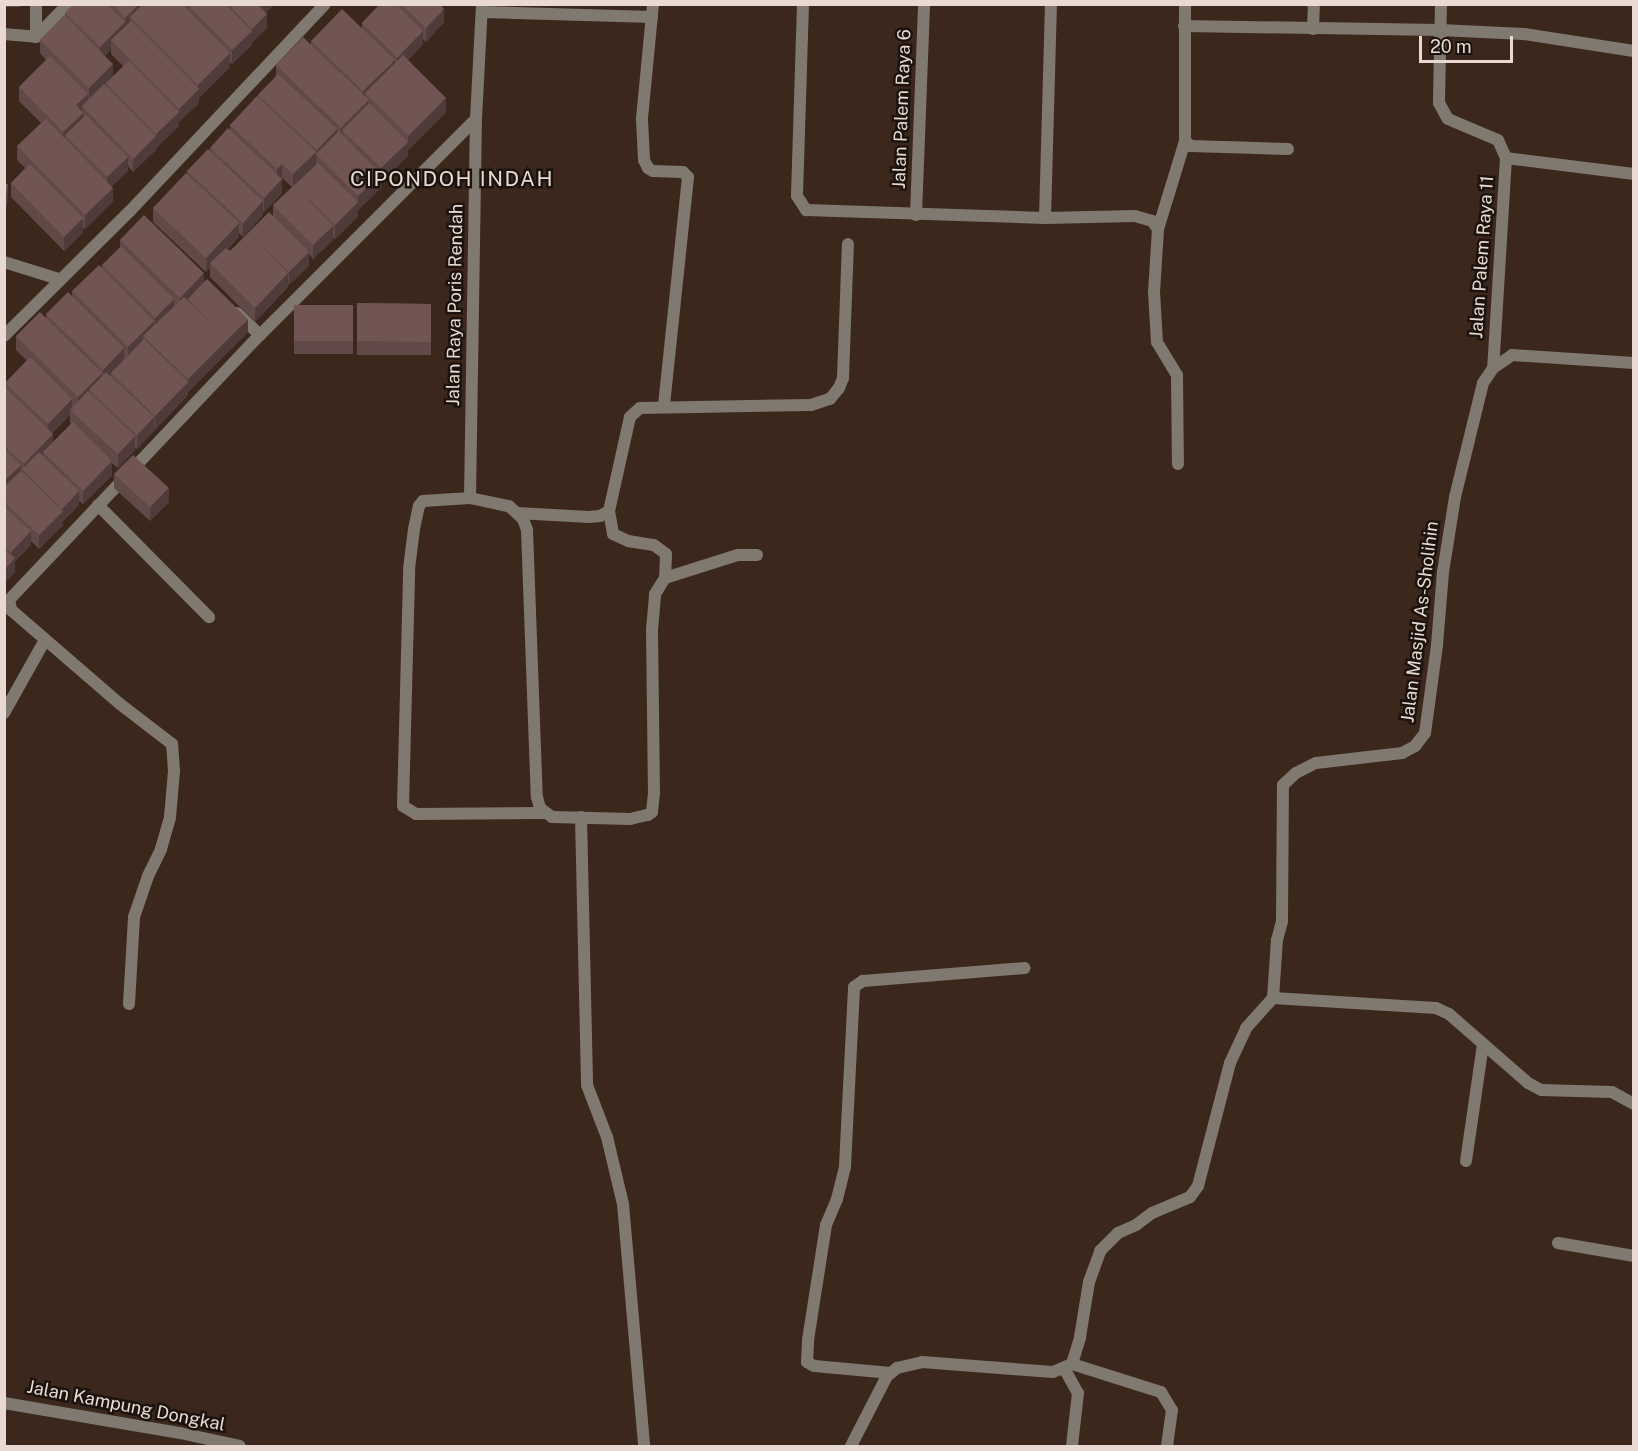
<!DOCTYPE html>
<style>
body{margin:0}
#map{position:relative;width:1638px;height:1451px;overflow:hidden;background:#3c271c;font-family:"Public Sans",sans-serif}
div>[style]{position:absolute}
.service>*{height:12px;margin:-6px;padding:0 6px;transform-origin:6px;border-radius:6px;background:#7f796f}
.minor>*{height:12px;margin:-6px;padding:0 6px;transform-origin:6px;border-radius:6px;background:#7f796f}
.tertiary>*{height:12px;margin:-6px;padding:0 6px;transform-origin:6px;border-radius:6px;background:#7f796f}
.wall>*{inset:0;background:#614947}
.shaded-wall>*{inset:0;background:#4f3c3a}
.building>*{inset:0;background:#715553}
span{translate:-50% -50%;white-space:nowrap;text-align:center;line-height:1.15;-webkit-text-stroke:5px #1c130e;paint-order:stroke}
.street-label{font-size:18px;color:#e8dad3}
.quarter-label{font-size:21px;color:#e8dad3;letter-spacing:1.5px}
.frame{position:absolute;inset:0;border:6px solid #e8dad3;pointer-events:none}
.scale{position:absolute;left:1419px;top:36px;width:94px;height:27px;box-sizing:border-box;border:3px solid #e8dad3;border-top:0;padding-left:8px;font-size:18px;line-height:21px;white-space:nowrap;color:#e8dad3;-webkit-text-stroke:4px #1c130e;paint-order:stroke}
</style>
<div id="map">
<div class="service">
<div style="left:1064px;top:1368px;width:29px;rotate:61deg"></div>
<div style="left:1078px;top:1393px;width:53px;rotate:96.5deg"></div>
</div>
<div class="minor">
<div style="left:36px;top:4px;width:33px;rotate:90deg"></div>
<div style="left:653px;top:4px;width:116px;rotate:95.5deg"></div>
<div style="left:642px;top:119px;width:41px;rotate:87.2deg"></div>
<div style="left:644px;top:160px;width:9px;rotate:63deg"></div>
<div style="left:648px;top:168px;width:6px;rotate:31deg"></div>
<div style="left:653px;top:171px;width:30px;rotate:2deg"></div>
<div style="left:683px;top:172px;width:7px;rotate:45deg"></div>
<div style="left:688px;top:177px;width:231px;rotate:96deg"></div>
<div style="left:803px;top:4px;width:192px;rotate:91.8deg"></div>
<div style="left:797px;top:196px;width:17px;rotate:57deg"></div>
<div style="left:806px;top:210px;width:239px;rotate:1.9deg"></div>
<div style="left:1045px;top:218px;width:90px;rotate:-1.3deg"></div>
<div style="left:1135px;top:216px;width:18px;rotate:16deg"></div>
<div style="left:1152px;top:221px;width:10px;rotate:53deg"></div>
<div style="left:1158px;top:229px;width:63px;rotate:93.6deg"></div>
<div style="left:1154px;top:292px;width:50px;rotate:86.6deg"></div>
<div style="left:1157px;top:342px;width:39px;rotate:59deg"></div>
<div style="left:1177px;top:375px;width:89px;rotate:89.4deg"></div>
<div style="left:1185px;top:4px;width:137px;rotate:90deg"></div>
<div style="left:1185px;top:141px;width:8px;rotate:40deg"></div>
<div style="left:1191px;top:146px;width:97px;rotate:1.8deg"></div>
<div style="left:1441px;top:4px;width:99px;rotate:91.2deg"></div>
<div style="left:1439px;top:103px;width:18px;rotate:61deg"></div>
<div style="left:1448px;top:119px;width:54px;rotate:22.8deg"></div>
<div style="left:1498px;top:140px;width:20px;rotate:66deg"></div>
<div style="left:1506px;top:158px;width:210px;rotate:93.5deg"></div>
<div style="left:482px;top:12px;width:170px;rotate:1.7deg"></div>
<div style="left:1184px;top:26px;width:256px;rotate:0.9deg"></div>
<div style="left:1440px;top:30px;width:84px;rotate:2.7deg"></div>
<div style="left:1524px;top:34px;width:111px;rotate:8.8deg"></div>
<div style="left:1313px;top:29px;width:25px;rotate:-88deg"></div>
<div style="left:4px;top:34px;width:32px;rotate:5deg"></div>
<div style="left:36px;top:37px;width:46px;rotate:-45.9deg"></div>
<div style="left:1506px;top:158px;width:129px;rotate:7.1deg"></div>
<div style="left:916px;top:215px;width:211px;rotate:-87.8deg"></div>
<div style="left:1045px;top:218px;width:214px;rotate:-88.4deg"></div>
<div style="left:1158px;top:229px;width:92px;rotate:-72.9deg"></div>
<div style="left:4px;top:262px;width:58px;rotate:17.2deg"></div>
<div style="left:237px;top:313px;width:32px;rotate:44deg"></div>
<div style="left:470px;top:498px;width:379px;rotate:-89.1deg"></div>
<div style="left:476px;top:119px;width:115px;rotate:-87deg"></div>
<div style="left:98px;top:505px;width:158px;rotate:45.3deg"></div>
<div style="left:609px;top:511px;width:23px;rotate:80deg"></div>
<div style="left:613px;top:534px;width:17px;rotate:25deg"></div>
<div style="left:628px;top:541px;width:26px;rotate:9deg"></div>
<div style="left:654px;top:545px;width:15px;rotate:37deg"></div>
<div style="left:666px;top:554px;width:24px;rotate:92deg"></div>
<div style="left:517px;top:513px;width:72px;rotate:3.2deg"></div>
<div style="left:589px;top:517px;width:11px;rotate:-5deg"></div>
<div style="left:600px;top:516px;width:10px;rotate:-29deg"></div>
<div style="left:609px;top:511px;width:96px;rotate:-77.4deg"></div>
<div style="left:630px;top:417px;width:13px;rotate:-42deg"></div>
<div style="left:640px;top:408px;width:171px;rotate:-1deg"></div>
<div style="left:811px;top:405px;width:20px;rotate:-18deg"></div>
<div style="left:830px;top:399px;width:14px;rotate:-51deg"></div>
<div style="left:839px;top:388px;width:11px;rotate:-68deg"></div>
<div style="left:843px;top:378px;width:134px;rotate:-87.9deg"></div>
<div style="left:4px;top:713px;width:84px;rotate:-60.7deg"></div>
<div style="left:545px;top:813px;width:129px;rotate:179.6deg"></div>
<div style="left:416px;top:814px;width:15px;rotate:-148deg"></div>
<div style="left:403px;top:806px;width:237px;rotate:-88.5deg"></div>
<div style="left:409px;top:569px;width:40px;rotate:-82.9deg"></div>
<div style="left:414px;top:529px;width:24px;rotate:-78deg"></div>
<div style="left:419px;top:506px;width:6px;rotate:-51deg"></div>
<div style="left:423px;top:501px;width:47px;rotate:-3.7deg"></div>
<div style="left:470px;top:498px;width:40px;rotate:12deg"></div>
<div style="left:509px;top:506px;width:19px;rotate:43deg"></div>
<div style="left:523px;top:519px;width:12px;rotate:70deg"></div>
<div style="left:527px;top:530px;width:267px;rotate:87.9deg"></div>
<div style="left:537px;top:797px;width:11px;rotate:75deg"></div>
<div style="left:540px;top:808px;width:15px;rotate:37deg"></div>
<div style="left:552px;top:817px;width:78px;rotate:1.5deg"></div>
<div style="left:630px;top:819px;width:18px;rotate:-13deg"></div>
<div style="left:648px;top:815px;width:5px;rotate:-37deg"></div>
<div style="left:652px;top:812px;width:18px;rotate:-84deg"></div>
<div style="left:654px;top:794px;width:164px;rotate:-90.7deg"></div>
<div style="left:652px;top:630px;width:36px;rotate:-85deg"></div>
<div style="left:655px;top:594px;width:19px;rotate:-58deg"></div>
<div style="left:665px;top:578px;width:77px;rotate:-17.5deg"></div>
<div style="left:738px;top:555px;width:19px"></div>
<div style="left:581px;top:817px;width:268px;rotate:88.7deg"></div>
<div style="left:587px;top:1085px;width:56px;rotate:69deg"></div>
<div style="left:607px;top:1137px;width:69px;rotate:76.6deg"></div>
<div style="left:623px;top:1204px;width:243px;rotate:85deg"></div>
<div style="left:1273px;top:998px;width:58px;rotate:-86.1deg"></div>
<div style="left:1277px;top:940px;width:20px;rotate:-75deg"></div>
<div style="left:1282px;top:921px;width:136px;rotate:-89.6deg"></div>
<div style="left:1283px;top:785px;width:18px;rotate:-43deg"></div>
<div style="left:1296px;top:773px;width:22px;rotate:-27deg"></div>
<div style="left:1316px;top:763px;width:87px;rotate:-6.6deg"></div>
<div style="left:1402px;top:753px;width:15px;rotate:-28deg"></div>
<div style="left:1415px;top:746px;width:16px;rotate:-52deg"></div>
<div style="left:1425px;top:733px;width:89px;rotate:-82.2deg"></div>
<div style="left:1437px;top:645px;width:73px;rotate:-85.3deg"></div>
<div style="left:1443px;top:572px;width:76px;rotate:-80.9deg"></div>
<div style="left:1455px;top:497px;width:117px;rotate:-76.2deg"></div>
<div style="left:1483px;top:383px;width:18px;rotate:-56deg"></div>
<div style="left:1493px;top:368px;width:23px;rotate:-34deg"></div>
<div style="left:1512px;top:355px;width:122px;rotate:3.8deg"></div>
<div style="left:1273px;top:998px;width:163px;rotate:3.5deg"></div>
<div style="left:1436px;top:1008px;width:14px;rotate:25deg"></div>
<div style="left:1449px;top:1014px;width:105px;rotate:41.1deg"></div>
<div style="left:1528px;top:1083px;width:15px;rotate:28deg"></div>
<div style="left:1541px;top:1090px;width:71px;rotate:1.6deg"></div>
<div style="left:1612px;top:1092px;width:25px;rotate:29deg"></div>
<div style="left:129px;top:1004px;width:87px;rotate:-86.7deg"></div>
<div style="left:134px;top:917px;width:43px;rotate:-71.1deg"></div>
<div style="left:148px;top:876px;width:30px;rotate:-64deg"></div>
<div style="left:161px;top:849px;width:33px;rotate:-74deg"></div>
<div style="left:170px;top:817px;width:46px;rotate:-85deg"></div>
<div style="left:174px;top:771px;width:27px;rotate:-94deg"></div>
<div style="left:172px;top:744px;width:66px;rotate:-142.4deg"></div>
<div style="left:120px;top:704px;width:144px;rotate:-139.2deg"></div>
<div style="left:11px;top:610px;width:10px;rotate:-101deg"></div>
<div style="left:9px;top:600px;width:365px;rotate:-46.6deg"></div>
<div style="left:260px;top:335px;width:305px;rotate:-45deg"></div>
<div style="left:1466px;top:1161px;width:118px;rotate:-81.7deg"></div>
<div style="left:1558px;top:1243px;width:77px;rotate:9.7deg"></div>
<div style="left:1072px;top:1364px;width:93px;rotate:17.5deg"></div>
<div style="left:1161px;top:1392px;width:21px;rotate:59deg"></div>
<div style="left:1172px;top:1410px;width:36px;rotate:98deg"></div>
<div style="left:891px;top:1373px;width:77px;rotate:-174.8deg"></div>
<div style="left:814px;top:1366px;width:8px;rotate:-150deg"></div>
<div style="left:807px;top:1362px;width:22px;rotate:-87deg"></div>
<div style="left:808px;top:1340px;width:116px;rotate:-81.1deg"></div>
<div style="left:826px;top:1225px;width:28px;rotate:-67deg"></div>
<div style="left:837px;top:1199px;width:34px;rotate:-76deg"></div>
<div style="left:845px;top:1166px;width:179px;rotate:-87.1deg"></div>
<div style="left:854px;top:987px;width:11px;rotate:-34deg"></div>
<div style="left:863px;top:981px;width:162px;rotate:-4.6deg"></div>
<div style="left:4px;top:1403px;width:179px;rotate:9.7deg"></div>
<div style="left:180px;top:1433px;width:61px;rotate:12.2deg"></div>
<div style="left:851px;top:1446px;width:79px;rotate:-62.8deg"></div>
<div style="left:887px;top:1376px;width:13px;rotate:-39deg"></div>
<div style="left:897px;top:1368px;width:26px;rotate:-13deg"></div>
<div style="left:922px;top:1362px;width:131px;rotate:4.4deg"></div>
<div style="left:1053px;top:1372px;width:21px;rotate:-23deg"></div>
<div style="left:1072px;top:1364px;width:28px;rotate:-73deg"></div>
<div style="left:1080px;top:1337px;width:56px;rotate:-80.7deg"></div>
<div style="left:1089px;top:1282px;width:33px;rotate:-70deg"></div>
<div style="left:1100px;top:1251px;width:25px;rotate:-45deg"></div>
<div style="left:1118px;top:1233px;width:20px;rotate:-24deg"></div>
<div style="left:1136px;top:1225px;width:20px;rotate:-37deg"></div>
<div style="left:1152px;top:1213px;width:41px;rotate:-22.8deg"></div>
<div style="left:1190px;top:1197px;width:14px;rotate:-54deg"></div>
<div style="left:1198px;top:1186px;width:127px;rotate:-75.4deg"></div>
<div style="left:1230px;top:1063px;width:38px;rotate:-65deg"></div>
<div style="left:1246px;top:1028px;width:40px;rotate:-48deg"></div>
</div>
<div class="tertiary">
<div style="left:4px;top:336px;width:177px;rotate:-44.8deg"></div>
<div style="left:130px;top:211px;width:284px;rotate:-46.7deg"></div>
</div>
<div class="wall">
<div style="clip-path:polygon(4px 4px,20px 4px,20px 7px,4px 7px)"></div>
<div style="clip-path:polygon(evenodd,74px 4px,274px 4px,266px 13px,267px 28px,252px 42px,252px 45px,232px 64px,230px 62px,230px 67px,199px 98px,199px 103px,179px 122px,179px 126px,156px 148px,156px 150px,133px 172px,128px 166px,128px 171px,112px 186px,113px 201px,85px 229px,83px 228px,83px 232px,64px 251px,11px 197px,11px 183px,25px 168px,17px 160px,17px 146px,41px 123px,19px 101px,19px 87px,46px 60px,40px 53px,40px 40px,65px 17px,65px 13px,74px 4px,111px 49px,111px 54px,123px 66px,113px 76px,105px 56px,111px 49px)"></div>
<div style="clip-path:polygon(evenodd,380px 4px,440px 4px,444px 22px,426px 42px,423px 39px,423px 44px,408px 60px,446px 112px,408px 150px,408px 156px,381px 181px,381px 188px,358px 210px,358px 216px,335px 239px,333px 237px,333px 240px,313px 259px,309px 254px,309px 266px,288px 285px,288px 287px,255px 322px,210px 277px,210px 267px,206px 272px,153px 222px,153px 208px,187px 174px,187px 171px,210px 152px,210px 148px,230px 130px,230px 125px,258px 97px,258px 95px,276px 77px,276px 65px,311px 44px,311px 41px,362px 28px,362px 23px,380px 4px,282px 178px,292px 187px,273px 205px,273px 216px,230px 251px,228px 249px,239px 237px,239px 233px,243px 237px,263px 215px,263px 211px,264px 212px,282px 193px,282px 178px)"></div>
<div style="clip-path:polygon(evenodd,120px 240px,204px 281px,248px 332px,188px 392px,188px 395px,155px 430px,154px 429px,154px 431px,137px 449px,135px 448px,135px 450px,118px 468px,112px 463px,112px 475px,83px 504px,79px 501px,79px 505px,63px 521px,63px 525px,39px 549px,31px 541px,31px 545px,15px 561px,15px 572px,4px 583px,5px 383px,27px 361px,16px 350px,16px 336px,46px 318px,46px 314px,72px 296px,72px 291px,102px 268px,102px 265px,120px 248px,120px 240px,70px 415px,70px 423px,71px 424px,53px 442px,52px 433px,70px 415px)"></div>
<div style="clip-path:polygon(357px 303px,431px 304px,431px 355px,357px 355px)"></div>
<div style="clip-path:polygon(294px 305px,353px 305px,353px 354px,294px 354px)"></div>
<div style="clip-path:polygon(114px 474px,169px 502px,150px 521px,114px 488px)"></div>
</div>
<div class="shaded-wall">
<div style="clip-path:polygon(139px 4px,145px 4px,130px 17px,130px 27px,125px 32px,125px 18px)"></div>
<div style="clip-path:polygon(261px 4px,274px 4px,261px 18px)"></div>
<div style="clip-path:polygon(444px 9px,444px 22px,426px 42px,426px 28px)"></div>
<div style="clip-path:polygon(267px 14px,267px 28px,252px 43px,252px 29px)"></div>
<div style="clip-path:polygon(125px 22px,125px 36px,111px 40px,111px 49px,100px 61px,100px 47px)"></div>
<div style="clip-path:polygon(252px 31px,252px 45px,232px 64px,232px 50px)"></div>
<div style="clip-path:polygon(423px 31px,423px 44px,397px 71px,397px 58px)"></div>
<div style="clip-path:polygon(230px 53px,230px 67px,199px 98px,199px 103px,179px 122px,179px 126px,156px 148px,156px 134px,179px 112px,179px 109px,198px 90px,198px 85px)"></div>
<div style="clip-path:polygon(395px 60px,395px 73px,365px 93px,365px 104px,369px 100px,369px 113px,342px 130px,342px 140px,341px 142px,341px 128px,363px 105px,363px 91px)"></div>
<div style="clip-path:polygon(113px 64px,113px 78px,106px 83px,106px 85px,89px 102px,89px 88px)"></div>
<div style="clip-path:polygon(88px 94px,88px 108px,82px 106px,82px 113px,76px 105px)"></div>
<div style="clip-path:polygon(446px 98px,446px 112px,408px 150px,408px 156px,381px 182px,381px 168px,408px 142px,408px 136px)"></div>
<div style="clip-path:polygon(83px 113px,83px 127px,65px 135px,65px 144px,63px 146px,63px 132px)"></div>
<div style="clip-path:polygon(337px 129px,337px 143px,317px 155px,317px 150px)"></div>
<div style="clip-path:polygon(156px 136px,156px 150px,133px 172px,133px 159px)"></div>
<div style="clip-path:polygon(316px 152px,316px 166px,293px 188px,293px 174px)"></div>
<div style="clip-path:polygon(128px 157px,128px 171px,107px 191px,107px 177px)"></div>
<div style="clip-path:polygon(282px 164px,282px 178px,277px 183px,277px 169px)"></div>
<div style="clip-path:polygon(381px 174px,381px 188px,358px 210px,358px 196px)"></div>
<div style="clip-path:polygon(282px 179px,282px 193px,264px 212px,264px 198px)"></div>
<div style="clip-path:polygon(8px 184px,8px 198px,4px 223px,4px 210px)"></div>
<div style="clip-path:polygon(113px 188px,113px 201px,85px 229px,85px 215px)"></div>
<div style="clip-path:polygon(263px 201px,263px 215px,243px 237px,243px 223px)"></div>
<div style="clip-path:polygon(358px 202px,358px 216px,335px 239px,335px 225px)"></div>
<div style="clip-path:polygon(83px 218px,83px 232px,64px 251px,64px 237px)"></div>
<div style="clip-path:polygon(239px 223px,239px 237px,212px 265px,210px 263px,210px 267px,206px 272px,206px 258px)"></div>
<div style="clip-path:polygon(333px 226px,333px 240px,313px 259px,313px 245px)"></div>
<div style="clip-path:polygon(309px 252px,309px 266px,289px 285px,289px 272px)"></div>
<div style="clip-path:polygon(204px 273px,204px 287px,188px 299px,188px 304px,180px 312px,180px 298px)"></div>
<div style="clip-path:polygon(288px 273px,288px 287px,255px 322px,255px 308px)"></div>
<div style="clip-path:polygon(174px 299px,174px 312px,155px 332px,155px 318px)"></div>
<div style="clip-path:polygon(248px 319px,248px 332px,188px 392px,188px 395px,155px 430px,155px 416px,188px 382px,188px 379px)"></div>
<div style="clip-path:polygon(154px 321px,154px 334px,143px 336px,143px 345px,128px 361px,128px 347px)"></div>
<div style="clip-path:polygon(124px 348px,124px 362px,111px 373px,111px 375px,103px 383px,103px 370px)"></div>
<div style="clip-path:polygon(102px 373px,102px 387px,89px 390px,89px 399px,78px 411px,78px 397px)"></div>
<div style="clip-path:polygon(72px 399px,72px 412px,70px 410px,70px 415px,48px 438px,48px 424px)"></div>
<div style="clip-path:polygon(154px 417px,154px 431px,137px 449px,137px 435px)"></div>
<div style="clip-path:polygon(53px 434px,53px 448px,43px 452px,43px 458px,24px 471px,24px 464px)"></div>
<div style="clip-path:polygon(135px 436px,135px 450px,118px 468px,118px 454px)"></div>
<div style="clip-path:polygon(112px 461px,112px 475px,83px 504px,83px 491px)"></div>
<div style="clip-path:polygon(21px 465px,21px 479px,4px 495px,4px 481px)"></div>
<div style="clip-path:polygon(169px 488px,169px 502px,150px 521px,150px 507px)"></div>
<div style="clip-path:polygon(79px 491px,79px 505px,63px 521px,63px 525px,39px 549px,39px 535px,62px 512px,62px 509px)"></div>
<div style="clip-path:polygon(31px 531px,31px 545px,15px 561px,15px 572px,4px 583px,4px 570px,11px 563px,11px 552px)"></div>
</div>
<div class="building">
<div style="clip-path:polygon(74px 4px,107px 4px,125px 22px,100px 47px,65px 13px)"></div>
<div style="clip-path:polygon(112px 4px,139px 4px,125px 18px)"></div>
<div style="clip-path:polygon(143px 4px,182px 4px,230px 53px,198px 85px,130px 17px)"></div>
<div style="clip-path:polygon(187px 4px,225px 4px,252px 31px,232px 50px)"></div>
<div style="clip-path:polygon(228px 4px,257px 4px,267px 14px,252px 29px)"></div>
<div style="clip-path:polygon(380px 4px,396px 4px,423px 31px,397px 58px,362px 23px)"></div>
<div style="clip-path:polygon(401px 4px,440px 4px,444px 9px,426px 28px)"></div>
<div style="clip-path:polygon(342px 9px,395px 60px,363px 91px,311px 41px)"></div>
<div style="clip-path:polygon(64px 15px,113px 64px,89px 88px,40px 40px)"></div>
<div style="clip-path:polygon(131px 21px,199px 89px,179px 109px,111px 40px)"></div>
<div style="clip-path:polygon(303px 37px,369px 100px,341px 128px,276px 65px)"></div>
<div style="clip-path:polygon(403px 55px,446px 98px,408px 136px,365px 93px)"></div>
<div style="clip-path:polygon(50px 56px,88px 94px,76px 105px,83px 113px,63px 132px,19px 87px)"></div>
<div style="clip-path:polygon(129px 61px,179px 112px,156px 134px,106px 83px)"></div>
<div style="clip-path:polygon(278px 74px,337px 129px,317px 150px,258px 95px)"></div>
<div style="clip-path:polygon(104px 84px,156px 136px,133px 159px,82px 106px)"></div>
<div style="clip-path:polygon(257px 96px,316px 152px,293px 174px,282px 164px,277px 169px,230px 125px)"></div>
<div style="clip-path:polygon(369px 103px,408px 142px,381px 168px,342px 130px)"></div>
<div style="clip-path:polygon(86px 115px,128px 157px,107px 177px,65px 135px)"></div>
<div style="clip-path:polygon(46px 119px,113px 188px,85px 215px,17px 146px)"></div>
<div style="clip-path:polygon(228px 128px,282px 179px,264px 198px,210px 148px)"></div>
<div style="clip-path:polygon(339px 131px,381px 174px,358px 196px,316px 154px)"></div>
<div style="clip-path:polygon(208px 149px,263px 201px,243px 223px,187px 171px)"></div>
<div style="clip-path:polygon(318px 163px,358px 202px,335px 225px,297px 188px,333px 226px,313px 245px,273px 205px)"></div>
<div style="clip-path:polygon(30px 164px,83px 218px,64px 237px,11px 183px)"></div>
<div style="clip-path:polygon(186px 173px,239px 223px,206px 258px,153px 208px)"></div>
<div style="clip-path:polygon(4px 184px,8px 184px,4px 210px)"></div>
<div style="clip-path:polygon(269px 212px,309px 252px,289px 272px,256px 240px,288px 273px,255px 308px,210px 263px,226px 248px,230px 251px)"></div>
<div style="clip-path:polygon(144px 215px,204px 273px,180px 298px,120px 240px)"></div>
<div style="clip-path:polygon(121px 246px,174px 299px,155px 318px,102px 265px)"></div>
<div style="clip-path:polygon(99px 265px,154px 321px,128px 347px,72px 291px)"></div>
<div style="clip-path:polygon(207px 279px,248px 319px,188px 379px,143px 336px,184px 297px,215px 327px,188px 299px)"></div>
<div style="clip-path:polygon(68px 292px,124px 348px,103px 370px,46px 314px)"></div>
<div style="clip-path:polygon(357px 303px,431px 304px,431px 342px,357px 341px)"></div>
<div style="clip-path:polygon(294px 305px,353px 305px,353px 341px,294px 341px)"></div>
<div style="clip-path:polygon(40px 312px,102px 373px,78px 397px,16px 336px)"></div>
<div style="clip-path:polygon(144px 339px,188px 382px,155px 416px,111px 373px)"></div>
<div style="clip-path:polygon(30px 357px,72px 399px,48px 424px,5px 383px)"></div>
<div style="clip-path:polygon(106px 372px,154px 417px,137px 435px,89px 390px)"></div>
<div style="clip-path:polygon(5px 387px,53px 434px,24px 464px,4px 446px,4px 388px)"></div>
<div style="clip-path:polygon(88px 391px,135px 436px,118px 454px,70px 410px)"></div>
<div style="clip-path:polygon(73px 422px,112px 461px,83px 491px,43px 452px)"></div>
<div style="clip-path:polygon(4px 449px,21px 465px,4px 481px)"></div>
<div style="clip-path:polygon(39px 452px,79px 491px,62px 509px,22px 469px)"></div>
<div style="clip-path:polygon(133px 455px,169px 488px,150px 507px,114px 474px)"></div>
<div style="clip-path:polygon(21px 471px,63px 511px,39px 535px,4px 502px,4px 487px)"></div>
<div style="clip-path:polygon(4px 506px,31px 531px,11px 552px,4px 546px)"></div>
<div style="clip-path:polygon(4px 548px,15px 558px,4px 570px)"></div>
</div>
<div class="street-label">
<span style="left:902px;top:109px;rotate:-88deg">Jalan Palem Raya 6</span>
<span style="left:1482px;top:257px;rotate:-86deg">Jalan Palem Raya 11</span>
<span style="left:455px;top:305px;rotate:-89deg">Jalan Raya Poris Rendah</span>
<span style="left:1420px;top:622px;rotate:-83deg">Jalan Masjid As-Sholihin</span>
<span style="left:126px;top:1406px;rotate:11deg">Jalan Kampung Dongkal</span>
</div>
<div class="quarter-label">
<span style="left:452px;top:179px">CIPONDOH INDAH</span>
</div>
<div class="frame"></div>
<div class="scale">20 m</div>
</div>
